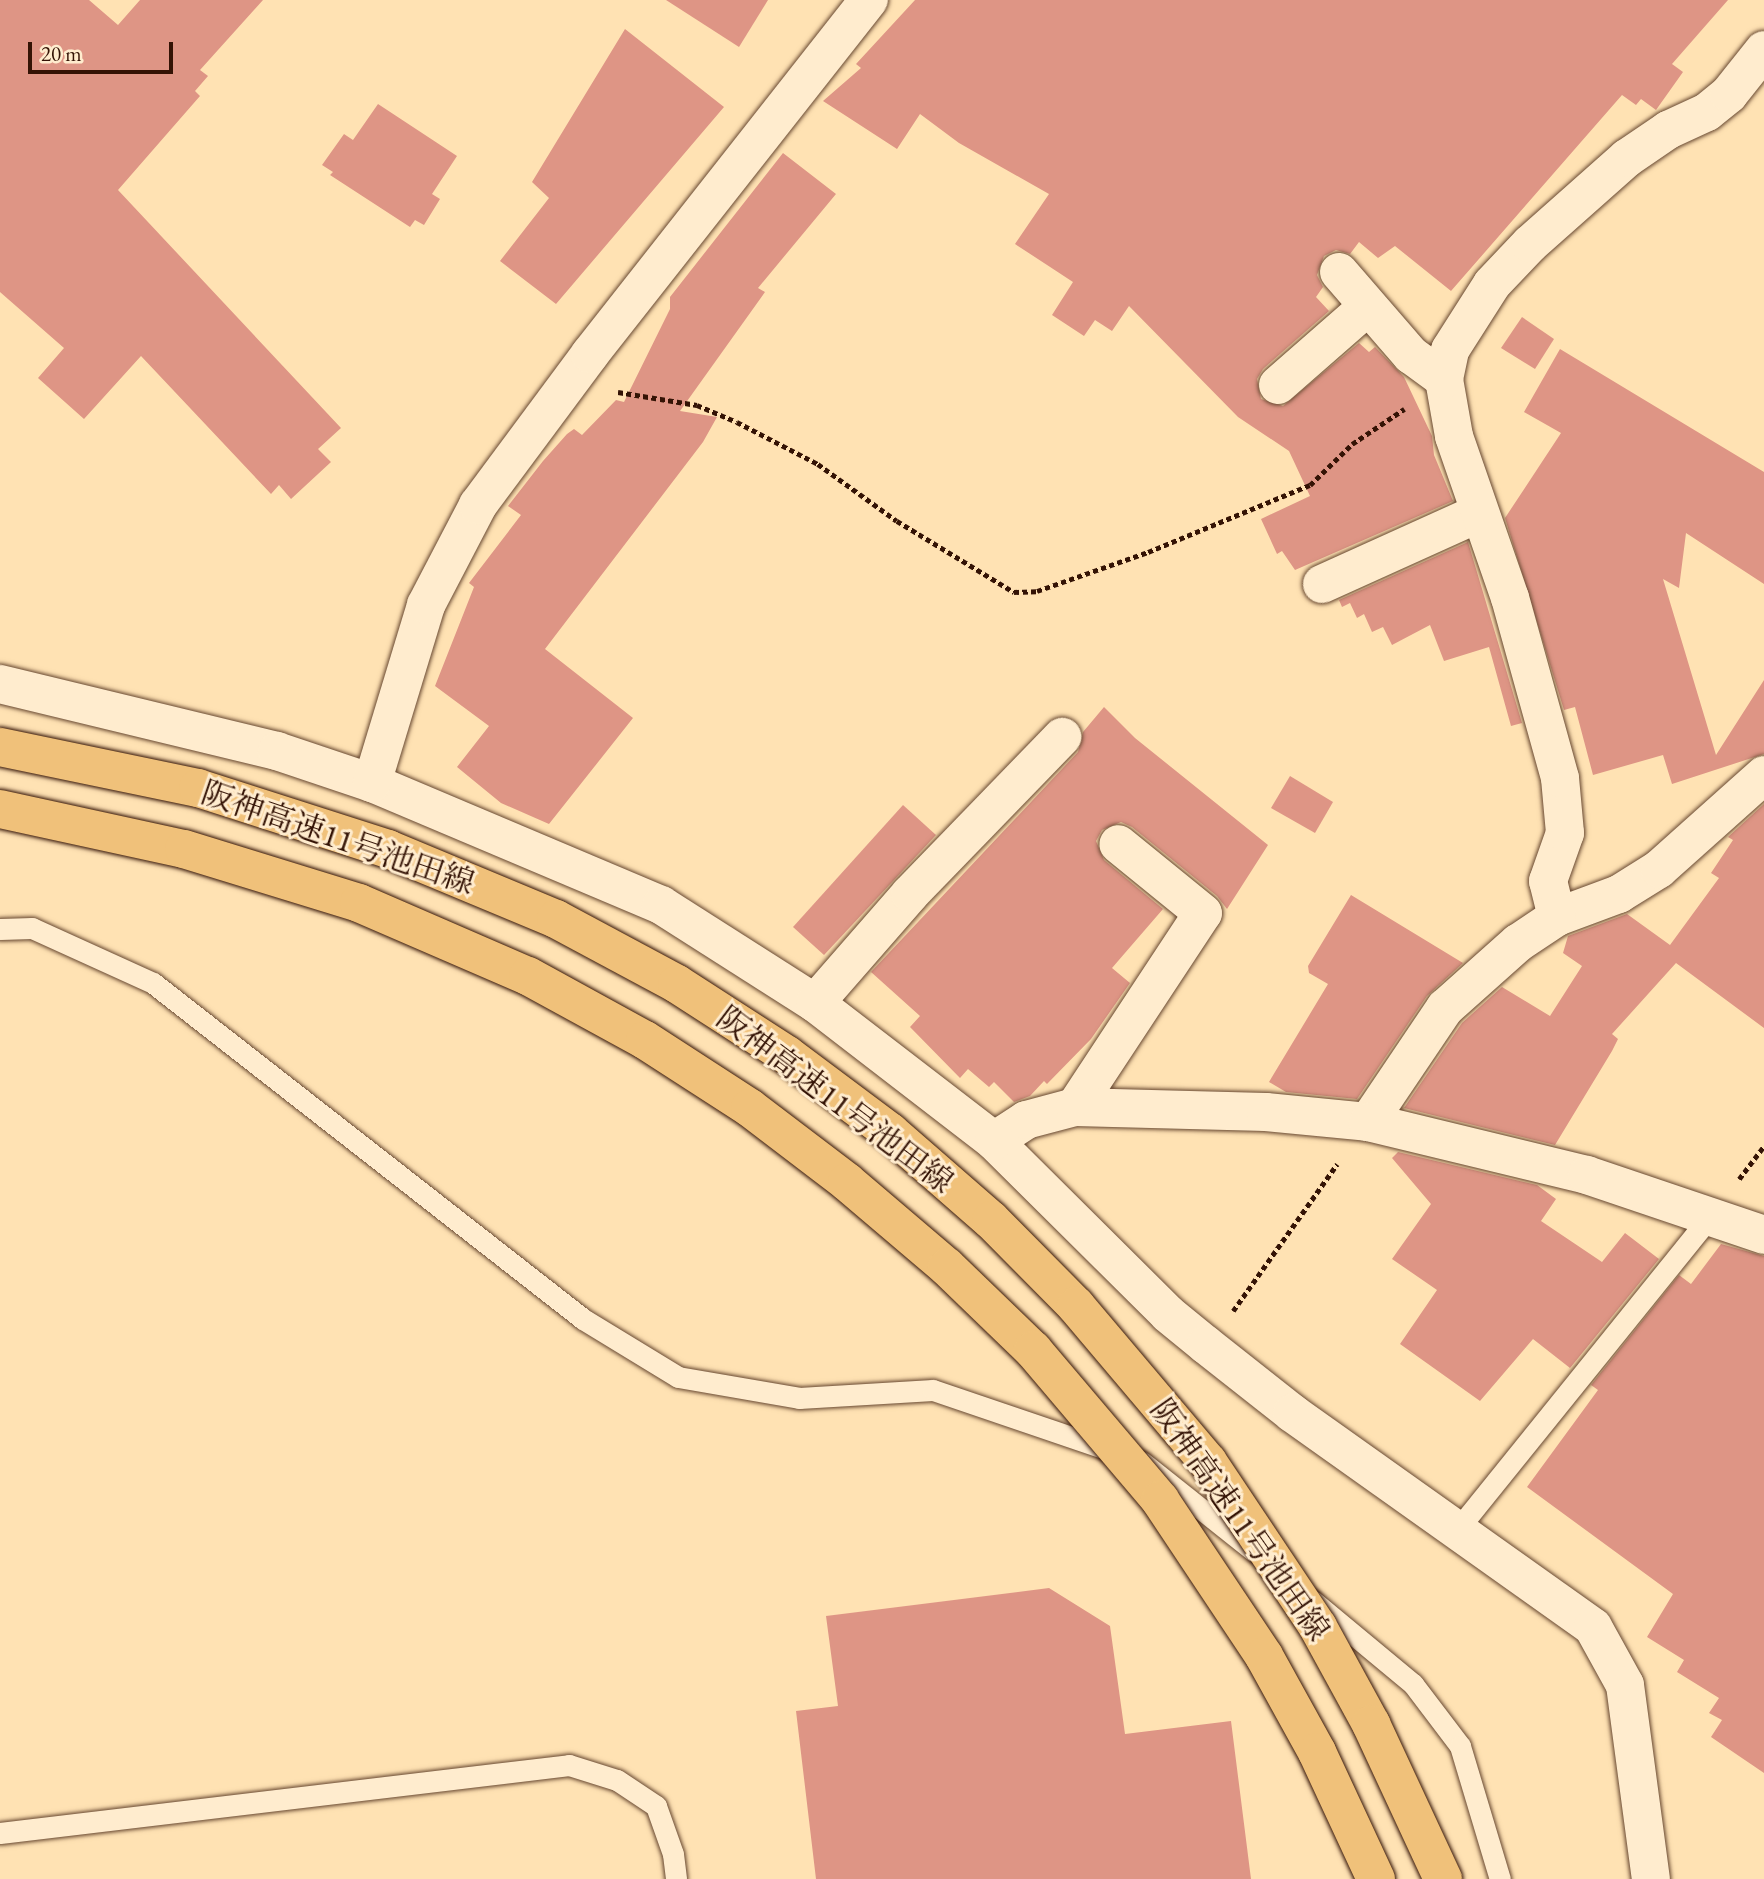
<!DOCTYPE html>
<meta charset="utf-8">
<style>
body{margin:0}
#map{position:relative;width:1764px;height:1879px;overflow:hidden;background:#ffe2b3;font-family:"EB Garamond","Noto Serif JP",serif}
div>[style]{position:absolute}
.building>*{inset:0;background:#de9585}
.path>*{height:4.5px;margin-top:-2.25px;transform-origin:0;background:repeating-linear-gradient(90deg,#341305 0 5px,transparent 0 8.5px)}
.roads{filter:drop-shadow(0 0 2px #674730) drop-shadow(0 0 2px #674730)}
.service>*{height:21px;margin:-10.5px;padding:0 10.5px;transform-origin:10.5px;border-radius:10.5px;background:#ffecce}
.minor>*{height:38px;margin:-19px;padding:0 19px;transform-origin:19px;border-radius:19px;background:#ffecce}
.bridges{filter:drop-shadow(0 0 2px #341305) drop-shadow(0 0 2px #341305)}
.motorway-bridge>*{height:38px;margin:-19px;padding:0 19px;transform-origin:19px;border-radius:19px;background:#f0c17a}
span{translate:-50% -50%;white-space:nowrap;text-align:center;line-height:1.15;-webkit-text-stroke:6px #ffecce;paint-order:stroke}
.street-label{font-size:32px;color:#341305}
.scale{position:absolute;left:28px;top:42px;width:145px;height:32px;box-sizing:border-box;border:4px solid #341305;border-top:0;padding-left:9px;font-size:21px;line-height:24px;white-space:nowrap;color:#341305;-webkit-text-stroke:5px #ffecce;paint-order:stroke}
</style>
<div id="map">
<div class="building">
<div style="clip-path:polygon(0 0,89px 0,118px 25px,140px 0,263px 0,200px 70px,208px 76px,195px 91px,200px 96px,118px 190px,341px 428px,318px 449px,331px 462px,291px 499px,279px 485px,271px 494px,141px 356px,84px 419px,38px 378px,64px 348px,0 292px)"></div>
<div style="clip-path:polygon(666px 0,768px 0,739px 47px)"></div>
<div style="clip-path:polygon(915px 0,1728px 0,1672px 64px,1683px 72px,1656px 110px,1641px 99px,1636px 105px,1622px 95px,1451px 291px,1395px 246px,1378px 258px,1359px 242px,1350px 254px,1336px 250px,1324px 256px,1317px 275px,1323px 287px,1316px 297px,1329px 311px,1263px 369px,1257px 379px,1261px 399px,1283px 406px,1359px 343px,1369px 352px,1375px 347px,1404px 377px,1432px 436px,1434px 455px,1453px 501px,1295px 570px,1282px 551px,1277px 554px,1261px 519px,1310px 496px,1289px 451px,1238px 417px,1129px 306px,1112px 331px,1095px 320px,1084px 336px,1052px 315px,1073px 282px,1015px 244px,1049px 194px,959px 143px,920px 114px,897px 149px,823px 101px,861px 68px,856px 64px)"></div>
<div style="clip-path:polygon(625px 29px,724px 107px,556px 304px,500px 261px,549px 198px,532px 182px)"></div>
<div style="clip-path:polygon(378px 104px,457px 156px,432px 194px,440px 199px,424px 225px,415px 220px,410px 227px,330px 175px,333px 172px,322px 165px,344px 134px,353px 140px)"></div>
<div style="clip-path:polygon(783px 153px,836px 194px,758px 288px,765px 292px,680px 411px,717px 417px,703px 442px,545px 649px,633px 718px,549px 824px,501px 803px,457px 767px,489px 726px,435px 686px,474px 587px,469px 583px,521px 515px,508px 506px,543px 461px,567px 434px,574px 429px,582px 435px,616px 400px,624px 402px,670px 309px,670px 297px)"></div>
<div style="clip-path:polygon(1522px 317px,1554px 339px,1535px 369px,1501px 348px)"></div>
<div style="clip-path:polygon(1560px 349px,1764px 472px,1764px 584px,1686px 533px,1679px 588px,1663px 579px,1716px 755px,1764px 680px,1764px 754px,1672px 784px,1663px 755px,1593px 775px,1575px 707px,1564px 710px,1505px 518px,1561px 433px,1524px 412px)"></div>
<div style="clip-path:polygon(1468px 542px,1522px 723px,1511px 726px,1489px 647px,1444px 661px,1430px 625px,1392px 645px,1383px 627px,1372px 632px,1364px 614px,1357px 618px,1350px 603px,1342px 607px,1339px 600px)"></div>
<div style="clip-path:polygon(1104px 707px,1135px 738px,1268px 845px,1227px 909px,1217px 896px,1132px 827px,1121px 822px,1102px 830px,1096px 841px,1104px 860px,1163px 909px,1112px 968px,1130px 983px,1091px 1039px,1047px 1084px,1044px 1081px,1030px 1096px,1014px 1102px,994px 1082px,989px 1087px,968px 1069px,960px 1078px,910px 1027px,920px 1016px,871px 972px,1078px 752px,1083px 732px)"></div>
<div style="clip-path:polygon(1290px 776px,1333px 802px,1315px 833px,1271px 808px)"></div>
<div style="clip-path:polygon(1764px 804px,1764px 1028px,1676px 963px,1612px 1034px,1618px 1039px,1612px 1051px,1555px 1145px,1404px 1108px,1462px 1023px,1502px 987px,1550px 1016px,1582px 966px,1563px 953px,1568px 936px,1627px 914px,1670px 945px,1719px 878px,1711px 873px,1733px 840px,1728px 837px)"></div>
<div style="clip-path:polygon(903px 805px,936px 835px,824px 955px,793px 927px)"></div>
<div style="clip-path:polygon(1351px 895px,1463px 963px,1427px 996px,1357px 1099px,1286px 1092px,1269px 1082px,1328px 984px,1309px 973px,1308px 966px)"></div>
<div style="clip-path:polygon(1398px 1152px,1537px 1185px,1556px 1199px,1541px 1221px,1602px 1262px,1625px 1233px,1659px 1259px,1570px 1368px,1533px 1339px,1480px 1401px,1400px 1344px,1437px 1290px,1392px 1259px,1431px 1204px,1392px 1158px)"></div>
<div style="clip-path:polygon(1721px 1244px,1764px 1256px,1764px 1773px,1711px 1737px,1722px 1720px,1709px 1713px,1719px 1698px,1677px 1672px,1684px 1660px,1647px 1637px,1673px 1594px,1527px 1487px,1598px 1390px,1591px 1385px,1679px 1275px,1691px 1284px)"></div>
<div style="clip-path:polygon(1049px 1588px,1110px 1626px,1125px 1734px,1231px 1721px,1251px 1879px,816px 1879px,796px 1711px,838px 1706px,826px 1616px)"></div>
</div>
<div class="path">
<div style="left:618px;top:392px;width:80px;rotate:9.3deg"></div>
<div style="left:697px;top:405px;width:43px;rotate:23deg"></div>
<div style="left:737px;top:422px;width:91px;rotate:27.4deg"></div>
<div style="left:818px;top:464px;width:97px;rotate:35.8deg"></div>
<div style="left:897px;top:521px;width:137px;rotate:31.3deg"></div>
<div style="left:1014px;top:592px;width:23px;rotate:-2deg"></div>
<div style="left:1037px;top:591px;width:118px;rotate:-19.4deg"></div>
<div style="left:1148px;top:552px;width:175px;rotate:-22.5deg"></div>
<div style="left:1310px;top:485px;width:59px;rotate:-44.3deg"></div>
<div style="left:1352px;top:444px;width:63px;rotate:-33.9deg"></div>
<div style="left:1739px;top:1179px;width:41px;rotate:-52.9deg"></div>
<div style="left:1233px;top:1311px;width:180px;rotate:-54.7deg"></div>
</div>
<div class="roads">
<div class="service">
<div style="left:0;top:929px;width:32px;rotate:-2deg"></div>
<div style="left:32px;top:928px;width:133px;rotate:24.4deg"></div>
<div style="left:153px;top:983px;width:546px;rotate:38deg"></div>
<div style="left:583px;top:1319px;width:111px;rotate:31.4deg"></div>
<div style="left:678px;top:1377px;width:123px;rotate:9.8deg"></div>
<div style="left:799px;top:1398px;width:134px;rotate:-3.4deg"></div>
<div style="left:933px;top:1390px;width:189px;rotate:18.8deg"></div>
<div style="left:1142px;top:1462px;width:143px;rotate:38.5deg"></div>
<div style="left:1457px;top:1530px;width:403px;rotate:-51.1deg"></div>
<div style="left:1313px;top:1601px;width:130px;rotate:39.7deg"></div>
<div style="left:1413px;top:1684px;width:78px;rotate:52.8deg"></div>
<div style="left:1460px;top:1746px;width:139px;rotate:73.3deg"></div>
<div style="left:0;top:1833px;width:573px;rotate:-6.81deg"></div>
<div style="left:569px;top:1765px;width:50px;rotate:17.4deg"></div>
<div style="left:617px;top:1780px;width:47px;rotate:33.7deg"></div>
<div style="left:656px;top:1806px;width:51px;rotate:70.5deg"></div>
<div style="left:673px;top:1854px;width:25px;rotate:83deg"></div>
</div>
<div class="minor">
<div style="left:1339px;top:272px;width:110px;rotate:49.1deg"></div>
<div style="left:1411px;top:355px;width:41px;rotate:36deg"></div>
<div style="left:1278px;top:385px;width:117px;rotate:-41.2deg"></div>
<div style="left:1322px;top:584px;width:172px;rotate:-24.3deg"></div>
<div style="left:0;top:684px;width:285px;rotate:13.6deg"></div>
<div style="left:277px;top:751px;width:100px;rotate:18.6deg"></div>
<div style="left:372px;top:783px;width:314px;rotate:22.9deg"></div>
<div style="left:661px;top:905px;width:183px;rotate:32.5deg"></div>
<div style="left:815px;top:1003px;width:226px;rotate:37.6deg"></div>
<div style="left:994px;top:1141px;width:245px;rotate:44.8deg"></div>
<div style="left:1168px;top:1314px;width:49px;rotate:39.2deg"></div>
<div style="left:1206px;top:1345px;width:110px;rotate:38.3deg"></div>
<div style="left:1292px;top:1413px;width:369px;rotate:35.4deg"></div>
<div style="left:1593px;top:1627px;width:66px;rotate:61.1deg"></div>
<div style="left:1625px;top:1685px;width:196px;rotate:82.4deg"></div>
<div style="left:372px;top:783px;width:186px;rotate:-73.1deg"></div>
<div style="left:426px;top:605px;width:113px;rotate:-62.5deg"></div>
<div style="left:478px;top:505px;width:188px;rotate:-53.4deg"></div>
<div style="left:590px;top:354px;width:451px;rotate:-51.8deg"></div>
<div style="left:1557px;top:917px;width:66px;rotate:-20.4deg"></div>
<div style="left:1619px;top:894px;width:47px;rotate:-32deg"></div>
<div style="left:1659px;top:869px;width:141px;rotate:-41.8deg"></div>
<div style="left:815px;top:1003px;width:145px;rotate:-48.9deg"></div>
<div style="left:910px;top:894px;width:219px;rotate:-45.9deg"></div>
<div style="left:1075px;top:1107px;width:232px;rotate:-56.6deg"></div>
<div style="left:1203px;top:913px;width:109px;rotate:-140.9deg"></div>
<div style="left:1368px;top:1122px;width:138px;rotate:-56deg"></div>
<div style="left:1445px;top:1008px;width:98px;rotate:-41.7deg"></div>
<div style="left:1518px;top:943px;width:47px;rotate:-33.7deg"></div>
<div style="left:1557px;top:917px;width:37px;rotate:-104deg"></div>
<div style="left:1548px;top:881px;width:51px;rotate:-70.5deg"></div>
<div style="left:1565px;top:833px;width:55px;rotate:-95.2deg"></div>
<div style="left:1560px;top:778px;width:187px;rotate:-105.5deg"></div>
<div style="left:1510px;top:598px;width:171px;rotate:-109.1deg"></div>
<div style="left:1454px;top:436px;width:58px;rotate:-100deg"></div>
<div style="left:1444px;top:379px;width:30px;rotate:-78deg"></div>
<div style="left:1450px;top:350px;width:78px;rotate:-57.5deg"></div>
<div style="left:1492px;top:284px;width:55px;rotate:-46.5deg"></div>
<div style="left:1530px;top:244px;width:130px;rotate:-41.6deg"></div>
<div style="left:1627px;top:158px;width:50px;rotate:-34.3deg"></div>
<div style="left:1668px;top:130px;width:43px;rotate:-24.8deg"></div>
<div style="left:1707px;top:112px;width:28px;rotate:-39deg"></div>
<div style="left:1729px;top:94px;width:56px;rotate:-51.5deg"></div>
<div style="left:994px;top:1141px;width:38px;rotate:-33deg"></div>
<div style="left:1026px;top:1120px;width:51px;rotate:-14.9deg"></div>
<div style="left:1075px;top:1107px;width:191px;rotate:1.5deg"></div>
<div style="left:1266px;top:1112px;width:102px;rotate:5.6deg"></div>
<div style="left:1368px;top:1122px;width:225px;rotate:13.6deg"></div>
<div style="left:1587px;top:1175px;width:187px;rotate:18.7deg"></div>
</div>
</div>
<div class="bridges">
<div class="motorway-bridge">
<div style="left:0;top:747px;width:202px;rotate:11.7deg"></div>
<div style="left:198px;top:788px;width:200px;rotate:17.8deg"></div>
<div style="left:388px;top:849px;width:182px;rotate:22.6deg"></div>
<div style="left:556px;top:919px;width:137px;rotate:28.2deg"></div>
<div style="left:677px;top:984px;width:131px;rotate:32.8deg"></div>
<div style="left:787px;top:1055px;width:129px;rotate:36.8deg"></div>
<div style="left:890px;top:1132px;width:134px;rotate:41.1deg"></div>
<div style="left:991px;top:1220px;width:121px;rotate:45.3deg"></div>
<div style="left:1076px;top:1306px;width:204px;rotate:49.8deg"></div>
<div style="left:1208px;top:1462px;width:198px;rotate:56.3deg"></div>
<div style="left:1318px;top:1627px;width:111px;rotate:61.3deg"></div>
<div style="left:1371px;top:1724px;width:171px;rotate:65.1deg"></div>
<div style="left:0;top:809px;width:188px;rotate:12.3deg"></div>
<div style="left:184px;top:849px;width:183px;rotate:17.1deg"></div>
<div style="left:359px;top:903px;width:184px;rotate:23.4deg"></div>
<div style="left:528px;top:976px;width:133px;rotate:28.7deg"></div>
<div style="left:645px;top:1040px;width:125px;rotate:32.9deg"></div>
<div style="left:750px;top:1108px;width:122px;rotate:37.3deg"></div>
<div style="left:847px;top:1182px;width:131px;rotate:40.4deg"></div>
<div style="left:947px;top:1267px;width:120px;rotate:44deg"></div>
<div style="left:1033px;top:1350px;width:197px;rotate:49.7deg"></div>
<div style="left:1160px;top:1500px;width:187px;rotate:56.3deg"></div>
<div style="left:1264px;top:1656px;width:110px;rotate:61.1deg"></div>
<div style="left:1317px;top:1752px;width:140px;rotate:65.1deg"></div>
</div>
</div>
<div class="street-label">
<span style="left:338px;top:838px;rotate:19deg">阪神高速11号池田線</span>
<span style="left:835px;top:1100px;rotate:37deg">阪神高速11号池田線</span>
<span style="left:1240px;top:1520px;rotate:55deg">阪神高速11号池田線</span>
</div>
<div class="scale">20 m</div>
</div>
